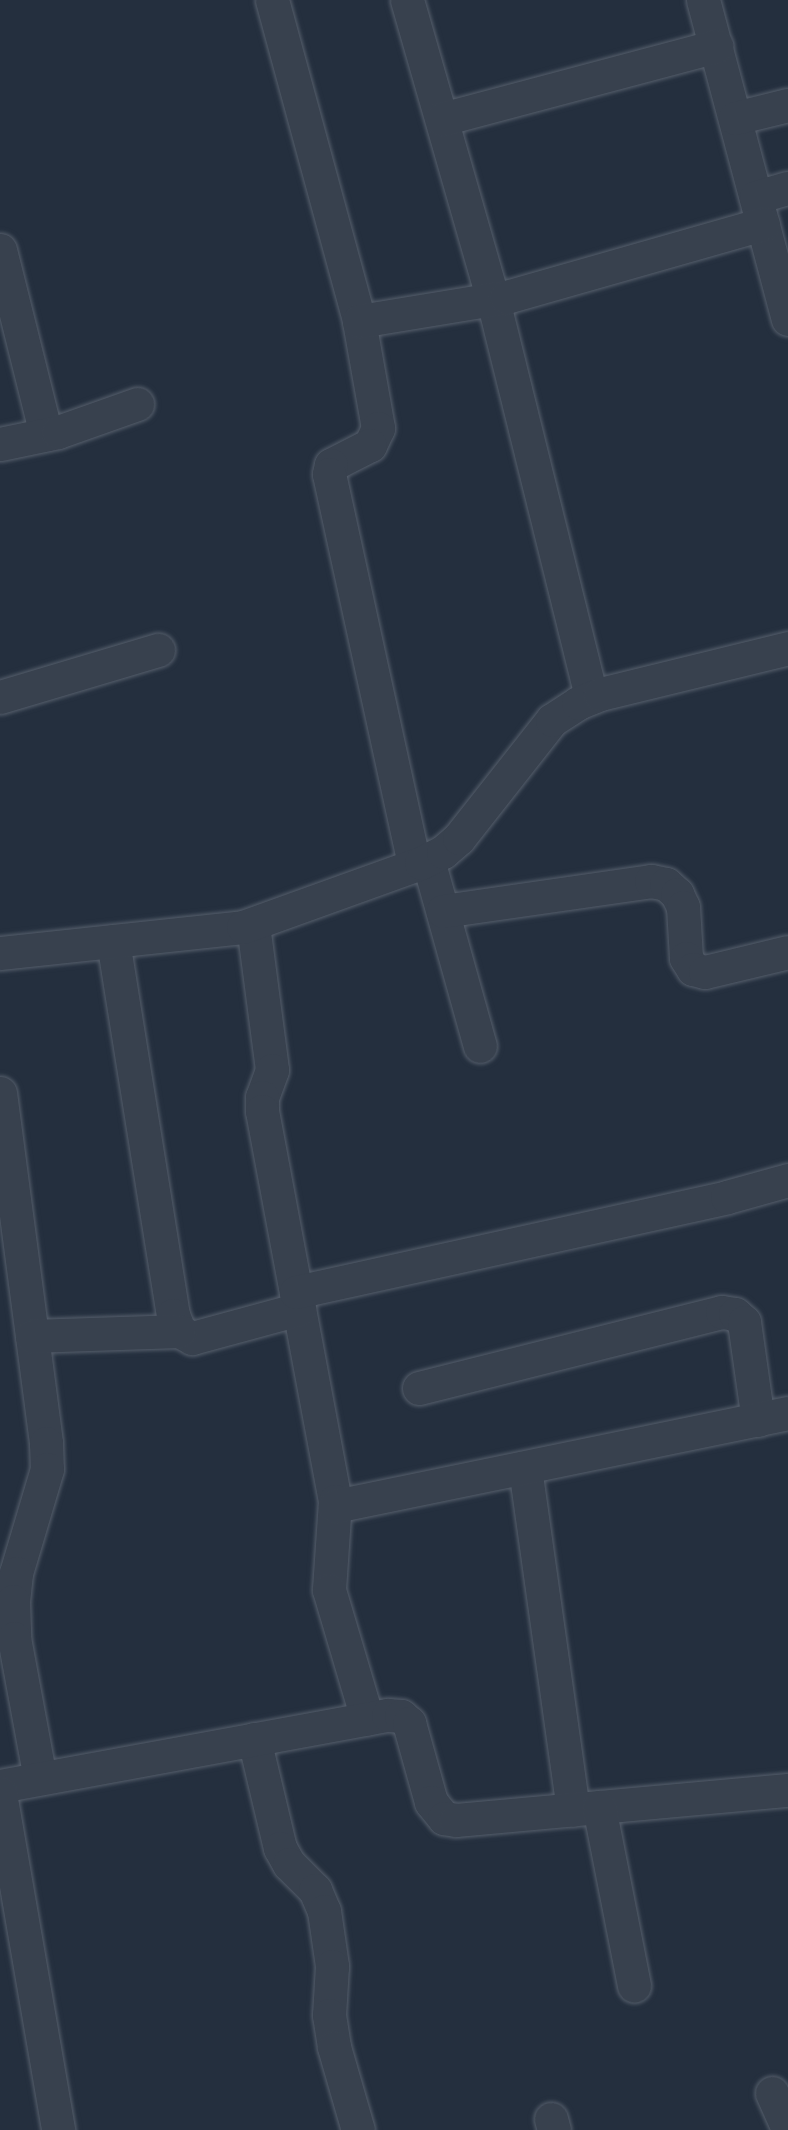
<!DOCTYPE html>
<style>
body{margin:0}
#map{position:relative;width:788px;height:2130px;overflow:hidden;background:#242f3e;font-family:Figtree,sans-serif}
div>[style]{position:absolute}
.roads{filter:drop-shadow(0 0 2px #565f6c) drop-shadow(0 0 2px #565f6c)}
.minor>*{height:33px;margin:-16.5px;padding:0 16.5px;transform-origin:16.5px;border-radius:16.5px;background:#38414e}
span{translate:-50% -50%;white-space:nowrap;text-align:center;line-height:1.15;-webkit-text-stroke:7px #1d2633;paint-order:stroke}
</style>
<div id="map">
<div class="roads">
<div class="minor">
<div style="left:272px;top:0;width:333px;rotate:74.8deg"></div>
<div style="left:359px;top:321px;width:109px;rotate:79.9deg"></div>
<div style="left:378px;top:428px;width:19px;rotate:115deg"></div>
<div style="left:370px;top:445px;width:44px;rotate:152.9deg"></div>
<div style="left:331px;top:465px;width:9px;rotate:103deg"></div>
<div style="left:329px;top:474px;width:400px;rotate:77.7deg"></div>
<div style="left:407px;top:0;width:312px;rotate:74deg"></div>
<div style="left:493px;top:300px;width:409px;rotate:76.1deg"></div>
<div style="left:703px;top:0;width:330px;rotate:75.1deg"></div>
<div style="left:735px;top:118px;width:55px;rotate:-13.8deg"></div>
<div style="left:442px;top:119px;width:284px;rotate:-14.9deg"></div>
<div style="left:756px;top:197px;width:33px;rotate:-16deg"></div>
<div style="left:0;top:250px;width:190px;rotate:76deg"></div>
<div style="left:359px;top:321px;width:149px;rotate:-9.3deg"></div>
<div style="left:506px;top:297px;width:267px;rotate:-15.9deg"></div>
<div style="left:0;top:444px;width:59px;rotate:-11.7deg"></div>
<div style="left:58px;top:432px;width:84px;rotate:-19.5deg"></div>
<div style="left:0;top:697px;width:165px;rotate:-16.6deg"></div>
<div style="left:428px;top:860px;width:193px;rotate:74.4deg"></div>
<div style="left:443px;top:911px;width:210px;rotate:-8.2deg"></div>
<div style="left:651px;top:881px;width:15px;rotate:11deg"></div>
<div style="left:666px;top:884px;width:15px;rotate:42deg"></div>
<div style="left:677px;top:894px;width:14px;rotate:65deg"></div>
<div style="left:683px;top:907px;width:51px;rotate:86.6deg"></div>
<div style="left:686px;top:958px;width:13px;rotate:58deg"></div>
<div style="left:693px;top:969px;width:12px;rotate:14deg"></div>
<div style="left:705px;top:972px;width:85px;rotate:-13.5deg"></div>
<div style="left:253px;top:925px;width:146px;rotate:82.5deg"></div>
<div style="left:272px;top:1070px;width:29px;rotate:110deg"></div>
<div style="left:262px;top:1097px;width:14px;rotate:90deg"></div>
<div style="left:262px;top:1111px;width:397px;rotate:79.4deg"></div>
<div style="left:335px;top:1501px;width:89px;rotate:93.9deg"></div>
<div style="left:329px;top:1590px;width:134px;rotate:73.5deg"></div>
<div style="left:113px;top:941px;width:379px;rotate:80.9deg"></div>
<div style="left:173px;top:1315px;width:17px;rotate:69deg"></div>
<div style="left:179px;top:1331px;width:15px;rotate:28deg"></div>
<div style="left:192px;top:1338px;width:111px;rotate:-15.2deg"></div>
<div style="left:0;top:953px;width:244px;rotate:-6.1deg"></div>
<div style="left:243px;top:927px;width:189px;rotate:-19.8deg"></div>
<div style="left:421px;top:863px;width:25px;rotate:-27deg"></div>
<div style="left:443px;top:852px;width:21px;rotate:-41deg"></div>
<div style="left:459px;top:838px;width:150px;rotate:-51.8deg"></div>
<div style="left:552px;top:720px;width:31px;rotate:-33deg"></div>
<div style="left:578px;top:703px;width:24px;rotate:-22deg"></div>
<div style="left:600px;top:694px;width:194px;rotate:-13.7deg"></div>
<div style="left:0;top:1093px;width:353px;rotate:82.5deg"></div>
<div style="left:46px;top:1443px;width:26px;rotate:88deg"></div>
<div style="left:47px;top:1469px;width:109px;rotate:106.6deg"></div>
<div style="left:16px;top:1573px;width:28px;rotate:96deg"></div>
<div style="left:13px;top:1601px;width:37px;rotate:88deg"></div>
<div style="left:14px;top:1638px;width:142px;rotate:79.5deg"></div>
<div style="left:296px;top:1292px;width:441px;rotate:-12.4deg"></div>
<div style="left:727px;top:1197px;width:63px;rotate:-15.6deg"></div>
<div style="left:32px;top:1336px;width:147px;rotate:-1.9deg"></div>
<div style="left:419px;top:1388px;width:312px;rotate:-14.1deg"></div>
<div style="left:722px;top:1312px;width:13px;rotate:9deg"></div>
<div style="left:735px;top:1314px;width:12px;rotate:42deg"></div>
<div style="left:744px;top:1322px;width:99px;rotate:81.9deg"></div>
<div style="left:525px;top:1468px;width:345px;rotate:82deg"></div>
<div style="left:335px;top:1506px;width:462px;rotate:-11.6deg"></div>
<div style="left:254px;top:1739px;width:112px;rotate:76.6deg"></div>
<div style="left:280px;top:1848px;width:18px;rotate:61deg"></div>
<div style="left:289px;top:1864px;width:37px;rotate:45deg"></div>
<div style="left:315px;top:1890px;width:23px;rotate:67deg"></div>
<div style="left:324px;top:1911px;width:56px;rotate:81.7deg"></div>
<div style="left:332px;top:1966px;width:49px;rotate:93.5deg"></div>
<div style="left:329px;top:2015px;width:32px;rotate:81deg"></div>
<div style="left:334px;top:2047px;width:86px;rotate:73.9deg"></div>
<div style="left:0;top:1786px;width:394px;rotate:-10.4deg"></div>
<div style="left:388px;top:1715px;width:13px;rotate:4deg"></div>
<div style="left:401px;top:1716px;width:11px;rotate:41deg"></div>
<div style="left:409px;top:1723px;width:82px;rotate:74.4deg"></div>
<div style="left:431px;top:1802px;width:21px;rotate:51deg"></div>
<div style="left:444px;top:1818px;width:12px;rotate:9deg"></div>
<div style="left:456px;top:1820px;width:333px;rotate:-5.2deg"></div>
<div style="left:0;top:1793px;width:342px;rotate:80.2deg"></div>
<div style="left:599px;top:1807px;width:182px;rotate:78.9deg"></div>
<div style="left:772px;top:2093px;width:39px;rotate:66deg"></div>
<div style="left:551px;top:2119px;width:11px;rotate:75deg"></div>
</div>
</div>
</div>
